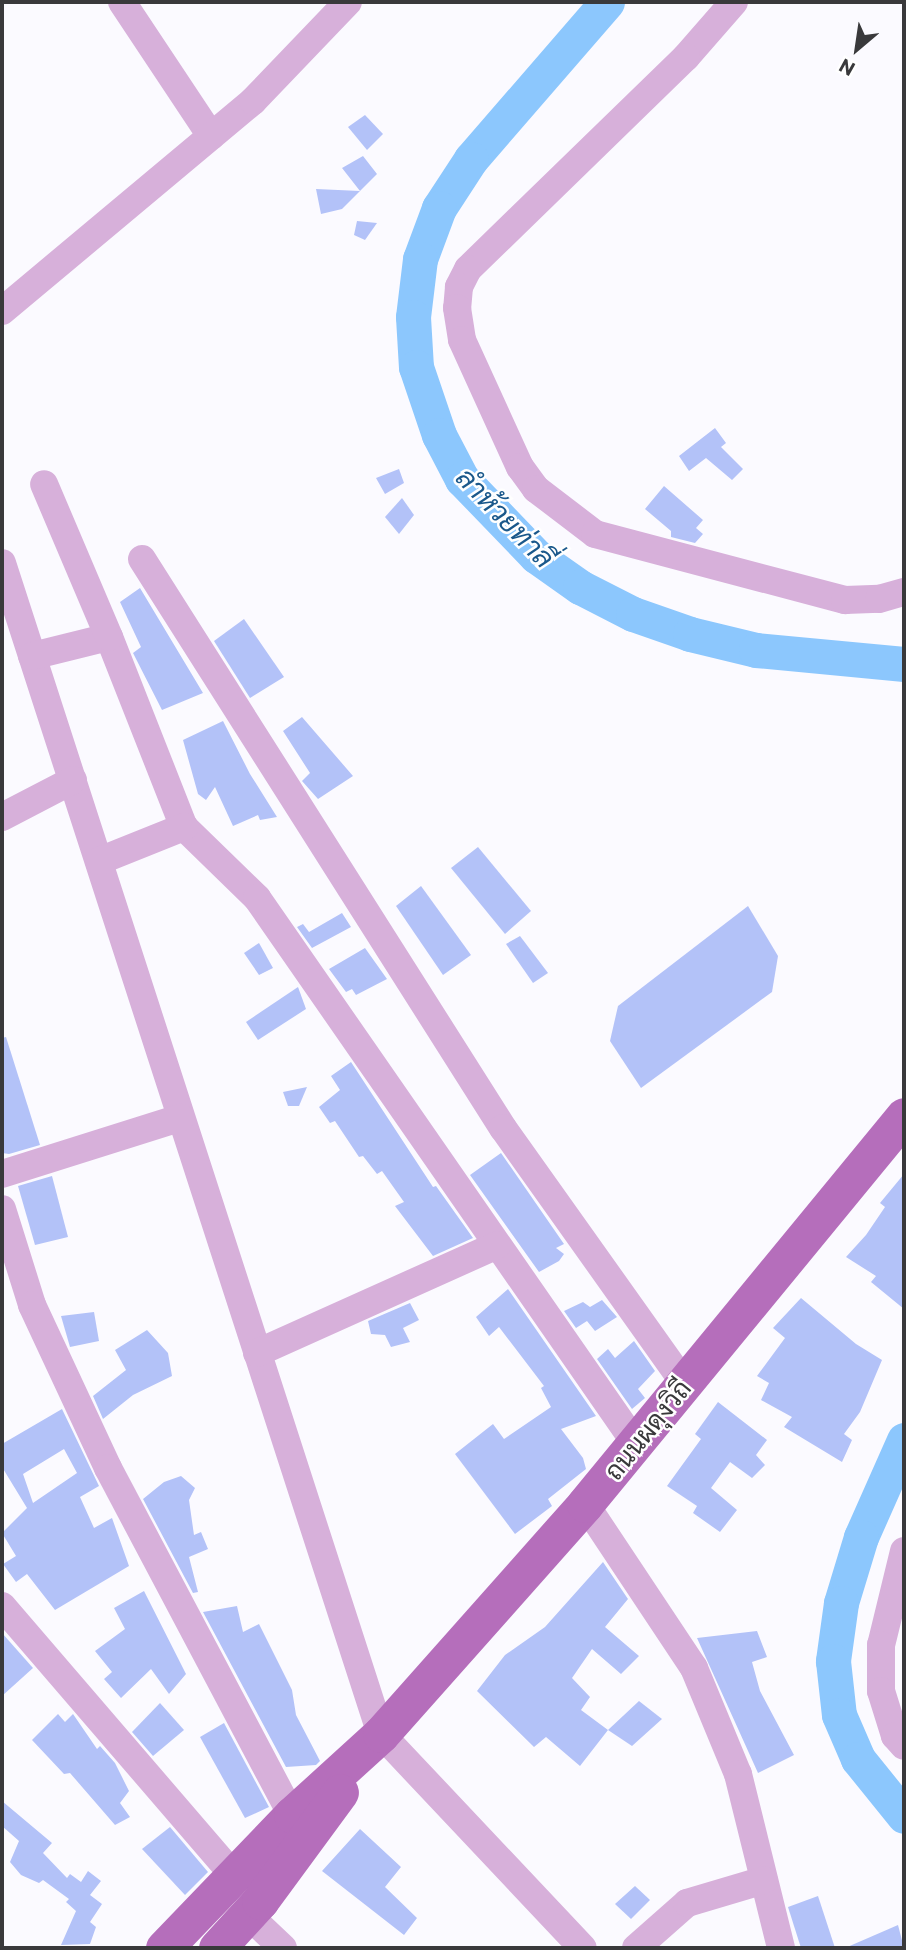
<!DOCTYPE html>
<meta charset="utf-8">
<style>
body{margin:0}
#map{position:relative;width:906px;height:1950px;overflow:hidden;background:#fbfaff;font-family:Commissioner,Sarabun,sans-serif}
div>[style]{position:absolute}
.river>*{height:35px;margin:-17.5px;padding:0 17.5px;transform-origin:17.5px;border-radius:17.5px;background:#8cc7fd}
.building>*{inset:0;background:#b3c2f8}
.minor>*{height:28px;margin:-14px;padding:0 14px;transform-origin:14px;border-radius:14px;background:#d7b0da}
.major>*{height:37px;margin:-18.5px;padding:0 18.5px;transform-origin:18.5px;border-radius:18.5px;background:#b56ebb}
span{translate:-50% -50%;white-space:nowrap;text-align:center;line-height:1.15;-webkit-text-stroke:5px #fff;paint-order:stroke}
.street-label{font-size:26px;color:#39393b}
.water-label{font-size:28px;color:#1a588b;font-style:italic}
.frame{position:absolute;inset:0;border:4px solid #39393b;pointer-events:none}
.north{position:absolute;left:822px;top:14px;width:70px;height:70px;-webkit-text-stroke:5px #fff;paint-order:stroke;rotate:209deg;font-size:19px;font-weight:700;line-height:28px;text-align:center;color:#39393b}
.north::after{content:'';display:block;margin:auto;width:24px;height:32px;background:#39393b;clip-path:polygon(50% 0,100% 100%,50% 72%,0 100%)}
</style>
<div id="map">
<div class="river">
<div style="left:607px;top:2px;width:208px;rotate:130.9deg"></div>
<div style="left:471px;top:159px;width:59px;rotate:123.1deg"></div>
<div style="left:439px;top:208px;width:54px;rotate:110.4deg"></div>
<div style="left:420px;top:259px;width:58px;rotate:96.9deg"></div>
<div style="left:413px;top:317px;width:50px;rotate:86.6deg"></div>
<div style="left:416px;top:367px;width:72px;rotate:71.3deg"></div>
<div style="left:439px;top:435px;width:50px;rotate:62.4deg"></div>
<div style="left:462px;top:479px;width:107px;rotate:46.1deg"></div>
<div style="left:536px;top:556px;width:54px;rotate:35.2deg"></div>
<div style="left:580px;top:587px;width:59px;rotate:27deg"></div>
<div style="left:633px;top:614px;width:60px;rotate:19.3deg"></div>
<div style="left:690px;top:634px;width:68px;rotate:13.6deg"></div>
<div style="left:756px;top:650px;width:149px;rotate:5.4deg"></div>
<div style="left:904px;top:1440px;width:106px;rotate:113.9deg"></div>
<div style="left:861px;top:1537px;width:69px;rotate:106.9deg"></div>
<div style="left:841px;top:1603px;width:59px;rotate:97.9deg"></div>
<div style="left:833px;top:1661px;width:54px;rotate:83.7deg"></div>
<div style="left:839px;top:1715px;width:48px;rotate:66.6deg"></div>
<div style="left:858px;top:1759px;width:73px;rotate:51.1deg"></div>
</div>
<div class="building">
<div style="clip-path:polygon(365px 115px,383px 134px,367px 150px,348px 127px)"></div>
<div style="clip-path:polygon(363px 156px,377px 174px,342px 209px,321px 214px,316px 189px,360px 191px,342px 168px)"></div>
<div style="clip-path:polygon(357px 221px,377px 223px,365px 240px,354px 235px)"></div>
<div style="clip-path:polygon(715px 428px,726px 443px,721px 447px,743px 469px,732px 480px,706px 458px,689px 471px,679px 456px)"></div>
<div style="clip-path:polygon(399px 469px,404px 483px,385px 494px,376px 478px)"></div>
<div style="clip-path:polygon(664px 486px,703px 520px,696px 528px,703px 534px,695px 543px,671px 537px,671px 531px,645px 509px)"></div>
<div style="clip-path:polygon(402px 498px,414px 515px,399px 534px,385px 517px)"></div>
<div style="clip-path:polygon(140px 588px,203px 693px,162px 710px,133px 653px,141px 647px,120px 602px)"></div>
<div style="clip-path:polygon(244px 619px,284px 677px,250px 698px,214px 641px)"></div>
<div style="clip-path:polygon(302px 717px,353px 776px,318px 799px,302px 781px,310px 773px,283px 731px)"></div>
<div style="clip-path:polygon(223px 721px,250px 774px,277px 817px,260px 820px,258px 815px,233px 826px,215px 787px,206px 800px,198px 794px,183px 740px)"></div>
<div style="clip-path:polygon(478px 847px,531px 911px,505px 934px,451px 868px)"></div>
<div style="clip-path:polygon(421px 886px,471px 955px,443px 975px,396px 906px)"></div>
<div style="clip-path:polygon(748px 906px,778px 956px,772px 992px,641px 1088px,610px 1041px,618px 1006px)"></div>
<div style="clip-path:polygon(342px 913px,351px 927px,312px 948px,297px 927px,303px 924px,309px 932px)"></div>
<div style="clip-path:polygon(520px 936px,548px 973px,533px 983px,506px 944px)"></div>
<div style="clip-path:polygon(259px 943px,273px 968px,259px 975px,244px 953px)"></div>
<div style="clip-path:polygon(365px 948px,387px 979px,356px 995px,352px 989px,346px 992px,329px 969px)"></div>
<div style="clip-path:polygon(298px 987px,306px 1009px,258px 1040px,246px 1022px)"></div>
<div style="clip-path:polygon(6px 1037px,40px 1145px,9px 1154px,2px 1153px,2px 1038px)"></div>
<div style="clip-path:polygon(351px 1062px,433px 1187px,436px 1186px,473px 1238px,433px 1256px,395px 1206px,404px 1202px,382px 1171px,377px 1174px,363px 1156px,359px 1157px,335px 1121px,330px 1123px,319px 1107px,340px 1090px,331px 1076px)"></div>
<div style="clip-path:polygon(307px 1087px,299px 1106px,288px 1106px,283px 1092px)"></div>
<div style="clip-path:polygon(501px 1153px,564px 1244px,556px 1248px,564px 1254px,559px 1261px,539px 1272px,470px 1175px)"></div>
<div style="clip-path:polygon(904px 1174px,904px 1309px,871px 1282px,876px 1276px,846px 1257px,866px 1235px,885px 1207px,880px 1203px)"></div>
<div style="clip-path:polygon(52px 1176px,68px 1237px,35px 1245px,18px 1186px)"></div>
<div style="clip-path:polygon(508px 1289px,596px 1416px,561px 1429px,583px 1458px,586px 1469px,548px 1499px,552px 1506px,515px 1534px,455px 1454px,493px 1424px,504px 1439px,551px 1407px,541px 1388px,544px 1386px,499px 1327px,489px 1336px,476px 1317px)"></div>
<div style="clip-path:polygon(801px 1298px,856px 1344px,882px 1360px,860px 1412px,844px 1434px,852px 1440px,842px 1462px,784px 1427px,792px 1417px,761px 1400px,769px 1383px,757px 1376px,785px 1338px,773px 1328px)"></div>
<div style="clip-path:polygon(602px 1300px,617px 1317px,595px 1331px,587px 1321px,576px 1328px,564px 1311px,583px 1302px,590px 1307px)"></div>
<div style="clip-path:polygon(410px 1303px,419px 1320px,403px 1328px,410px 1342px,391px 1347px,385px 1335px,371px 1334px,368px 1321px)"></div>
<div style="clip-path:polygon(94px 1312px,99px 1341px,70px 1347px,61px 1316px)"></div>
<div style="clip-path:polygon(147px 1330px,168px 1353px,172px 1376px,133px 1395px,103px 1419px,93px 1396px,126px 1370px,115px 1350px)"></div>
<div style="clip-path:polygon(634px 1341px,655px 1371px,638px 1389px,645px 1398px,632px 1409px,597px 1359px,608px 1349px,615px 1358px)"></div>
<div style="clip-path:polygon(718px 1402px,767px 1440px,756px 1455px,765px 1465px,752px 1478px,730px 1462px,711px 1488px,737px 1510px,720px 1532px,693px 1513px,697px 1506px,667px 1486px,701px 1439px,695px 1434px)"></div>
<div style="clip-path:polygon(evenodd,62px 1409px,99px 1486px,80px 1497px,94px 1528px,112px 1518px,129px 1566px,55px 1610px,27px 1574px,16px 1582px,3px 1564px,16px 1556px,2px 1533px,27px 1508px,2px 1467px,2px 1444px,62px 1409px,64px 1449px,77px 1473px,33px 1503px,23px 1474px,64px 1449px)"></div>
<div style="clip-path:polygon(181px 1476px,195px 1488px,189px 1500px,194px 1535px,201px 1532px,208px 1549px,189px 1557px,198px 1592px,193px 1593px,143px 1499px,164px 1482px)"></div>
<div style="clip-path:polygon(603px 1562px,628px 1599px,605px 1627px,639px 1656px,621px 1674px,592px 1649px,572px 1678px,590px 1697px,581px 1710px,608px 1730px,580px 1766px,546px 1737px,534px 1747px,477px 1691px,505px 1655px,545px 1627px)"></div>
<div style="clip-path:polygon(144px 1591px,186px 1674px,169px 1694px,151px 1669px,121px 1698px,104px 1679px,112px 1672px,95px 1651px,125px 1629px,114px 1608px)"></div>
<div style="clip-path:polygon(237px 1606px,243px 1632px,259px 1624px,292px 1690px,296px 1715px,320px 1761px,316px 1765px,286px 1767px,203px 1612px)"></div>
<div style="clip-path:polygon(757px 1631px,767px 1657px,752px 1662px,760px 1691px,794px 1755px,758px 1773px,697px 1638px)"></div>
<div style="clip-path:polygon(2px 1633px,33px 1668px,2px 1696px)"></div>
<div style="clip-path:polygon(639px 1701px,662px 1719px,632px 1746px,608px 1730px)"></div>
<div style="clip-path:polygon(160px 1703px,184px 1730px,153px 1756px,132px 1732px)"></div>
<div style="clip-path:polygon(58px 1714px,65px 1722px,73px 1714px,97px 1749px,100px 1746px,115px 1763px,129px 1791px,120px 1803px,130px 1817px,115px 1825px,70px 1773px,64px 1774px,32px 1740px)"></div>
<div style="clip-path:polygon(224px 1723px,269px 1807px,245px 1818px,200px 1737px)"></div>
<div style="clip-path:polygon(2px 1801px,52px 1843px,43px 1853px,67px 1878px,70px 1874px,81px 1882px,88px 1871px,101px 1881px,90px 1895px,102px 1904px,90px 1922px,96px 1927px,90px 1944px,61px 1945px,76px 1911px,66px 1902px,69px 1899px,43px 1880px,39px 1883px,21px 1875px,10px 1862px,19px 1841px,2px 1826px)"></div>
<div style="clip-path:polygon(170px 1827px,208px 1872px,185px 1895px,142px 1849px)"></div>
<div style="clip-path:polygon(360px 1829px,401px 1867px,385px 1887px,417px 1918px,404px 1935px,322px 1871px)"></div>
<div style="clip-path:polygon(635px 1886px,650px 1900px,631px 1919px,615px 1904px)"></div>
<div style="clip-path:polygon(818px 1896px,835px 1948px,801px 1948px,788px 1907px)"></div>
<div style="clip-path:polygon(898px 1925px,904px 1948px,845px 1948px)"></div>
</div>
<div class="minor">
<div style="left:122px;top:2px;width:161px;rotate:56.4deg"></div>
<div style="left:734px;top:2px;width:73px;rotate:131.1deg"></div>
<div style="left:686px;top:57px;width:304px;rotate:135.8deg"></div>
<div style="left:468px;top:269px;width:20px;rotate:117deg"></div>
<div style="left:459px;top:287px;width:21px;rotate:95deg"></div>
<div style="left:457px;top:308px;width:32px;rotate:81deg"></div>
<div style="left:462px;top:340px;width:140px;rotate:65.5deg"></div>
<div style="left:520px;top:467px;width:27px;rotate:54deg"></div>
<div style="left:536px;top:489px;width:74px;rotate:37.3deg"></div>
<div style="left:595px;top:534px;width:259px;rotate:14.8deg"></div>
<div style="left:845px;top:600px;width:34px;rotate:-2deg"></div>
<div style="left:879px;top:599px;width:26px;rotate:-16deg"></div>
<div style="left:2px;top:311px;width:327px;rotate:-39.9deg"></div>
<div style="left:253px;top:101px;width:137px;rotate:-46.2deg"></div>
<div style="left:142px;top:559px;width:674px;rotate:57.61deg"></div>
<div style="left:503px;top:1128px;width:313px;rotate:54.6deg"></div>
<div style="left:2px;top:563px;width:1231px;rotate:72.07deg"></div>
<div style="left:381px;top:1734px;width:294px;rotate:46.7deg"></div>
<div style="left:109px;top:637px;width:204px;rotate:68.5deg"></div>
<div style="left:184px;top:827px;width:102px;rotate:44.2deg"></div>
<div style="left:257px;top:898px;width:665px;rotate:55.23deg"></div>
<div style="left:32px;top:656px;width:79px;rotate:-13.9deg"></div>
<div style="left:109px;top:637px;width:166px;rotate:-113deg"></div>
<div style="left:2px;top:817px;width:80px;rotate:-27.5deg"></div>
<div style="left:99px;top:861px;width:92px;rotate:-21.8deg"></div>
<div style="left:2px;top:1174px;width:187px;rotate:-17.5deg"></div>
<div style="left:2px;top:1209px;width:101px;rotate:72.6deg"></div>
<div style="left:32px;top:1305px;width:180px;rotate:65deg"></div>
<div style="left:108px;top:1468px;width:393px;rotate:62.1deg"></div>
<div style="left:257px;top:1353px;width:263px;rotate:-24.2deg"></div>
<div style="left:585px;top:1504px;width:197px;rotate:56.4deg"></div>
<div style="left:694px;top:1668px;width:115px;rotate:67.5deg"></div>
<div style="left:738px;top:1774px;width:179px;rotate:76.1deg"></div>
<div style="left:904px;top:1551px;width:97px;rotate:103.7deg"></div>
<div style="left:881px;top:1645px;width:46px;rotate:90deg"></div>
<div style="left:881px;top:1691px;width:47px;rotate:72.7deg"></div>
<div style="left:895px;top:1736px;width:13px;rotate:48deg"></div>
<div style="left:2px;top:1606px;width:355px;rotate:49.3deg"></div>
<div style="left:248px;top:1915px;width:48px;rotate:43.3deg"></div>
<div style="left:636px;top:1948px;width:68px;rotate:-41.4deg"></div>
<div style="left:687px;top:1903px;width:80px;rotate:-16.6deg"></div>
</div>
<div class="major">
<div style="left:164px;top:1948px;width:185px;rotate:-46.1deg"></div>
<div style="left:292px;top:1815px;width:120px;rotate:-42.3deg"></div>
<div style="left:381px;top:1734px;width:307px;rotate:-48.4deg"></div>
<div style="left:585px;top:1504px;width:502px;rotate:-50.57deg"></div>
<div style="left:217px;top:1948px;width:64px;rotate:-47.5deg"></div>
<div style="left:260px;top:1901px;width:135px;rotate:-53.7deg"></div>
</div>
<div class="street-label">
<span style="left:647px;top:1429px;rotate:-51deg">ถนนผดุงวิถี</span>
</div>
<div class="water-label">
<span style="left:506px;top:517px;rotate:46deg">ลำห้วยท่าลี่</span>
</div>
<div class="frame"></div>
<div class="north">N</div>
</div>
